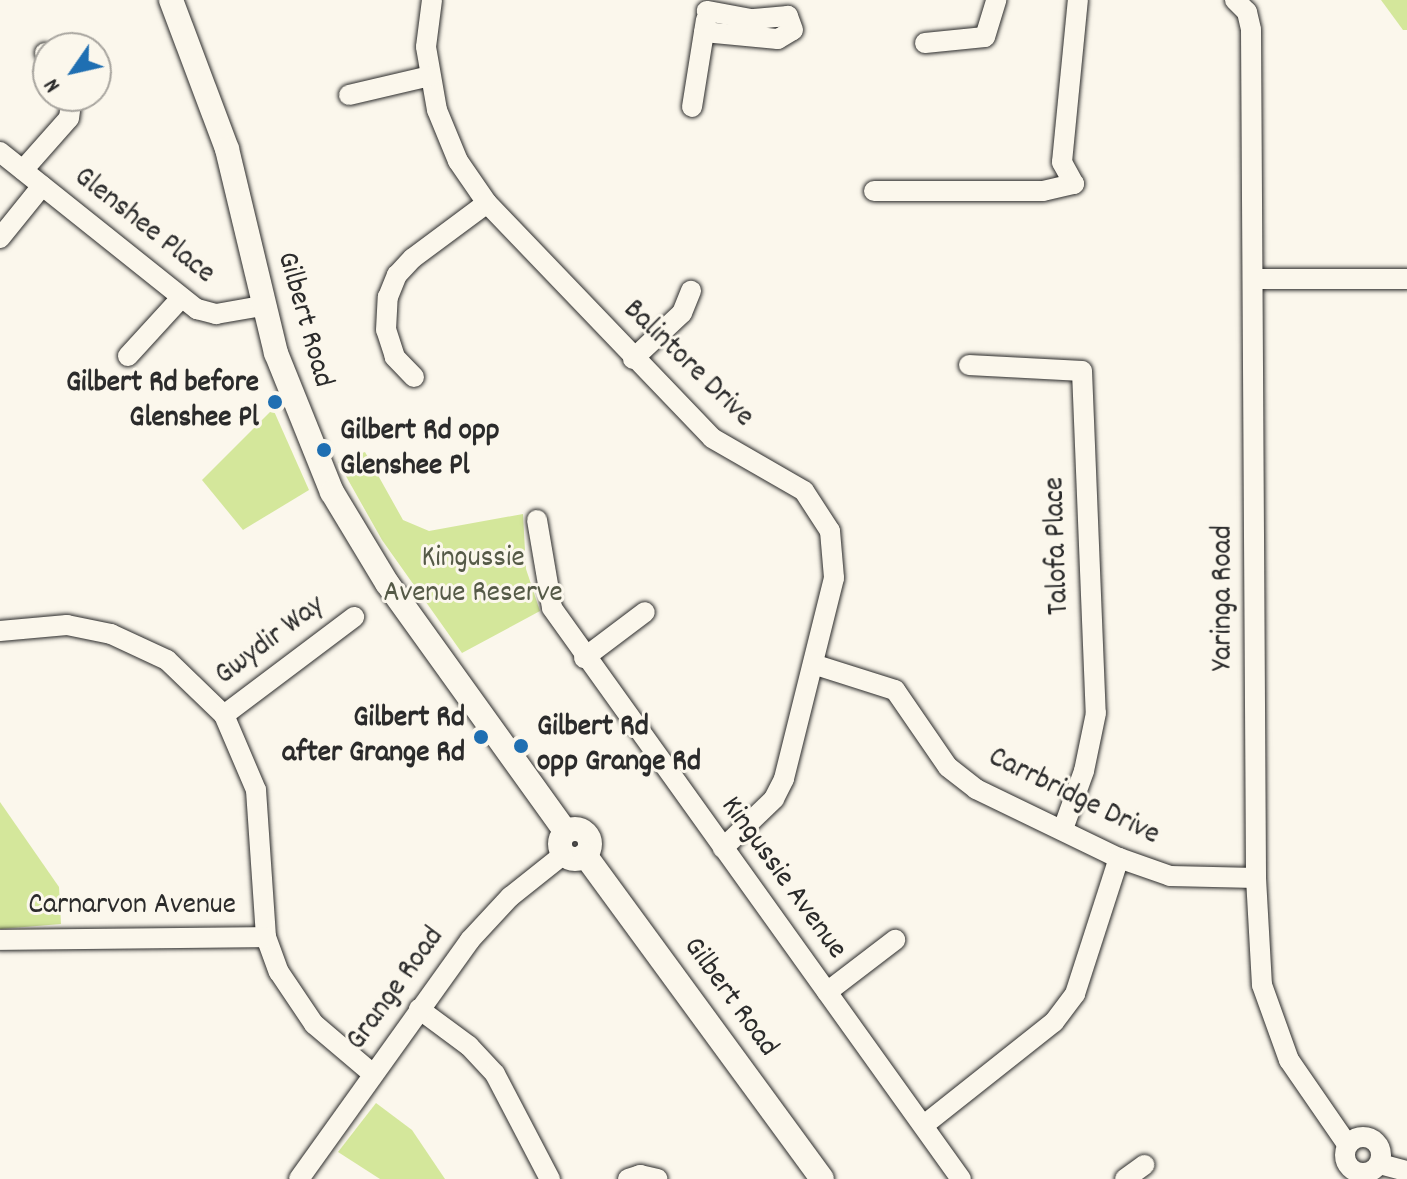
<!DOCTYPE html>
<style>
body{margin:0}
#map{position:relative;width:1407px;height:1179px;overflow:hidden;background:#fbf7ec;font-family:Dekko,sans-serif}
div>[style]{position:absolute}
.green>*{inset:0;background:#d4e79b}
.roads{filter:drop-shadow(0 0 2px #2b2b2b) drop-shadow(0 0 2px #2b2b2b)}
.minor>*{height:20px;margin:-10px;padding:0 10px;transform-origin:10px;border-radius:10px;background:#fbf7ec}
.minor>.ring{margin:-10px;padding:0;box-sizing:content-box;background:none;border:20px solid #fbf7ec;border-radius:50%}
.major>*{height:24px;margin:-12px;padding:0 12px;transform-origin:12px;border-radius:12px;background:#fbf7ec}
.major>.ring{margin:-12px;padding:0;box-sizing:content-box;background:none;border:24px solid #fbf7ec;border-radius:50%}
.dots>*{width:22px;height:22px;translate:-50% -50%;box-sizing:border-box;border:4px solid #fbf7ec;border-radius:50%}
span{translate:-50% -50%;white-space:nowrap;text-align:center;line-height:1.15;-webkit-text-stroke:6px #fbf7ec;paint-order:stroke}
.street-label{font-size:30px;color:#2b2b2b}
.poi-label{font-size:30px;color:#2b2b2b;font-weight:700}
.right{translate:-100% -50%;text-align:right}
.left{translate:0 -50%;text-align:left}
.park-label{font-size:30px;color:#555a47}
.north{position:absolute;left:32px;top:32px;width:80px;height:80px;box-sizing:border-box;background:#fbf7ec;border:2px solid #a8a59f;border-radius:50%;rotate:236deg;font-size:22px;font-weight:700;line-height:32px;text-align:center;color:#2b2b2b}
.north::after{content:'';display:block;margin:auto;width:28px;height:36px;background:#1f6fb2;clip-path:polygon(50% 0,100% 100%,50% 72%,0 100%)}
</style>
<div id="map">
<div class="green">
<div style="clip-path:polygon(1381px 0,1407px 0,1407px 30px,1403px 30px)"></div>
<div style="clip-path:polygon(273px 409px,309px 490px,243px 530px,202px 480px)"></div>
<div style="clip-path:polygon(365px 452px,403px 520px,429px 531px,523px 514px,526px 569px,540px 611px,462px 653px,382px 540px,338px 462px)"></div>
<div style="clip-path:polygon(0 802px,59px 887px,61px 924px,0 929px)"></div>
<div style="clip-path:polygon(376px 1103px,412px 1130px,445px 1179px,380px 1179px,338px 1152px)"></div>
</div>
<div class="roads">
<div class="minor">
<div style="left:432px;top:0;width:47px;rotate:97.3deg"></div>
<div style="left:426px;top:47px;width:64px;rotate:80.1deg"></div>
<div style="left:437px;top:110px;width:55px;rotate:67.6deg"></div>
<div style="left:458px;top:161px;width:51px;rotate:55.4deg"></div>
<div style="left:487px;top:203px;width:325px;rotate:46.2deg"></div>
<div style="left:712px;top:438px;width:106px;rotate:29.9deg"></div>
<div style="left:804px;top:491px;width:48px;rotate:57deg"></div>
<div style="left:830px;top:531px;width:47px;rotate:85.1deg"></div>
<div style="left:834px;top:578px;width:207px;rotate:104deg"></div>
<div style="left:784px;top:779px;width:22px;rotate:117deg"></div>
<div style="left:774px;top:799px;width:71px;rotate:136.1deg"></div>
<div style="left:1235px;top:0;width:17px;rotate:45deg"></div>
<div style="left:1247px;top:12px;width:18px;rotate:77deg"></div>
<div style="left:1251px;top:30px;width:848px;rotate:89.66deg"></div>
<div style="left:1256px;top:878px;width:107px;rotate:86.8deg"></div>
<div style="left:1262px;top:985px;width:80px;rotate:70.2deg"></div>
<div style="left:1289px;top:1060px;width:102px;rotate:55.4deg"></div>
<div style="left:704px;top:32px;width:74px;rotate:5.4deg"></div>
<div style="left:778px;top:39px;width:17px;rotate:-31deg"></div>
<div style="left:793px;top:30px;width:15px;rotate:-110deg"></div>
<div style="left:788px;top:16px;width:37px;rotate:175deg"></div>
<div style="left:751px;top:19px;width:45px;rotate:-169.7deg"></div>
<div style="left:925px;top:43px;width:60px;rotate:-5.7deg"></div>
<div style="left:985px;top:37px;width:39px;rotate:-73deg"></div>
<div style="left:45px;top:53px;width:4px;rotate:34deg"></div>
<div style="left:349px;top:95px;width:83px;rotate:-13.2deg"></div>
<div style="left:692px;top:107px;width:88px;rotate:-80.9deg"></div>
<div style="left:0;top:152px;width:252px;rotate:38.6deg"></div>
<div style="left:197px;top:309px;width:20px;rotate:15deg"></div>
<div style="left:216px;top:314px;width:47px;rotate:-9.9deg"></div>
<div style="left:23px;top:170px;width:69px;rotate:-48.5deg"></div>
<div style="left:69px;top:118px;width:22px;rotate:-82deg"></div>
<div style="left:874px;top:191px;width:169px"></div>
<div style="left:1043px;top:191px;width:32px;rotate:-13deg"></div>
<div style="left:1074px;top:184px;width:25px;rotate:-119deg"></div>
<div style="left:1062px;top:162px;width:163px;rotate:-84.4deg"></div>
<div style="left:0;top:238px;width:67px;rotate:-51.1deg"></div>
<div style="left:1253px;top:279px;width:154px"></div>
<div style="left:128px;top:356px;width:79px;rotate:-47.6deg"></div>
<div style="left:633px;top:359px;width:67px;rotate:-43.2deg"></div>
<div style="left:682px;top:313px;width:24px;rotate:-68deg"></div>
<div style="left:969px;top:365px;width:113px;rotate:3deg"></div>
<div style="left:1082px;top:371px;width:342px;rotate:87.7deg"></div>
<div style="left:1096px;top:713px;width:59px;rotate:101.7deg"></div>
<div style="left:1084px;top:771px;width:62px;rotate:109.9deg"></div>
<div style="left:414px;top:377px;width:28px;rotate:-134deg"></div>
<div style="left:395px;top:357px;width:28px;rotate:-108deg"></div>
<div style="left:386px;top:330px;width:33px;rotate:-87deg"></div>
<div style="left:388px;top:297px;width:24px;rotate:-68deg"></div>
<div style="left:397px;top:275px;width:23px;rotate:-47deg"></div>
<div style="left:413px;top:258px;width:92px;rotate:-36.6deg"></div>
<div style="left:537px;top:520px;width:89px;rotate:80.3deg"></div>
<div style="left:552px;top:608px;width:702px;rotate:54.39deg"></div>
<div style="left:0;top:631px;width:67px;rotate:-5.1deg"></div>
<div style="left:67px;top:625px;width:45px;rotate:11.6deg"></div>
<div style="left:111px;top:634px;width:62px;rotate:24.9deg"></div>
<div style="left:167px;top:660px;width:79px;rotate:44deg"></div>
<div style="left:224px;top:715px;width:82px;rotate:66.9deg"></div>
<div style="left:256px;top:790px;width:147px;rotate:86.1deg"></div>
<div style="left:266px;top:937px;width:37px;rotate:70deg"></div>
<div style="left:279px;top:972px;width:63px;rotate:56.1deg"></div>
<div style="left:314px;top:1024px;width:77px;rotate:40.3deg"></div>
<div style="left:584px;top:658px;width:76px;rotate:-37deg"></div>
<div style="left:816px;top:665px;width:83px;rotate:17.6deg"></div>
<div style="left:895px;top:690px;width:93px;rotate:55.5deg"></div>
<div style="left:948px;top:767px;width:36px;rotate:38deg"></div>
<div style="left:976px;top:789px;width:159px;rotate:25.8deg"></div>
<div style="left:1119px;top:858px;width:54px;rotate:19.4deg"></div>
<div style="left:1170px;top:876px;width:86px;rotate:1.3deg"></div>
<div style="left:224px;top:715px;width:163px;rotate:-37deg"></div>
<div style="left:0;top:940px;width:266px;rotate:-0.6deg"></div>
<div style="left:827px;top:992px;width:86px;rotate:-37.4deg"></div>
<div style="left:419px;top:1009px;width:62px;rotate:36.5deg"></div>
<div style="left:469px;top:1046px;width:38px;rotate:47deg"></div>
<div style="left:495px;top:1074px;width:119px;rotate:62.4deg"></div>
<div style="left:924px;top:1125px;width:166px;rotate:-38.4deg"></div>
<div style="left:1054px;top:1022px;width:35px;rotate:-53deg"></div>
<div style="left:1075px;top:994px;width:143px;rotate:-72.1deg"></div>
<div class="ring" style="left:1345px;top:1137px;width:16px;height:16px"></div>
<div style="left:1380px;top:1164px;width:28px;rotate:15deg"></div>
<div style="left:299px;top:1179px;width:294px;rotate:-54.4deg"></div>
<div style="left:470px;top:940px;width:59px;rotate:-47.1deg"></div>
<div style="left:510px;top:897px;width:69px;rotate:-38.5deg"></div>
<div style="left:628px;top:1179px;width:13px;rotate:-18deg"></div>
<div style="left:640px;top:1175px;width:18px;rotate:13deg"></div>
<div style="left:1125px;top:1179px;width:24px;rotate:-36deg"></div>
</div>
<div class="major">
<div style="left:171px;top:0;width:159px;rotate:69.4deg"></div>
<div style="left:227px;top:149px;width:210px;rotate:76.5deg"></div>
<div style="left:276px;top:353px;width:150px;rotate:68.1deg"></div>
<div style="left:332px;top:492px;width:106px;rotate:58.9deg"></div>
<div style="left:387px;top:583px;width:305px;rotate:54.3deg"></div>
<div class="ring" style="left:560px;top:829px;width:6px;height:6px"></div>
<div style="left:585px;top:855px;width:401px;rotate:53.8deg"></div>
</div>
</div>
<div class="dots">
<div style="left:275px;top:402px;background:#1f6fb2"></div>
<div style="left:324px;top:450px;background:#1f6fb2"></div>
<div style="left:481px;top:737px;background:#1f6fb2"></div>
<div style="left:521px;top:746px;background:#1f6fb2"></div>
</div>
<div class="street-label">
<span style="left:143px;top:227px;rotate:38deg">Glenshee Place</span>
<span style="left:303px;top:320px;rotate:74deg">Gilbert Road</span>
<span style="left:687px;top:365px;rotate:44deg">Balintore Drive</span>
<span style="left:1059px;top:546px;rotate:-92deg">Talofa Place</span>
<span style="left:1225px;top:598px;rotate:-90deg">Yaringa Road</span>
<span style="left:271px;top:642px;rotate:-37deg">Gwydir Way</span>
<span style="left:1073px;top:798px;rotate:26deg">Carrbridge Drive</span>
<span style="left:782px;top:879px;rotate:54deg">Kingussie Avenue</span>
<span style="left:132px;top:907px">Carnarvon Avenue</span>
<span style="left:397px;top:990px;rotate:-54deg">Grange Road</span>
<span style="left:729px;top:998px;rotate:54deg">Gilbert Road</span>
</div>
<div class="poi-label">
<span class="right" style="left:259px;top:402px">Gilbert Rd before<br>Glenshee Pl</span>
<span class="left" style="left:340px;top:450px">Gilbert Rd opp<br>Glenshee Pl</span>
<span class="right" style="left:465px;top:737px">Gilbert Rd<br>after Grange Rd</span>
<span class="left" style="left:537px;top:746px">Gilbert Rd<br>opp Grange Rd</span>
</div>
<div class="park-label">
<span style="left:473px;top:577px">Kingussie<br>Avenue Reserve</span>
</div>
<div class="north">N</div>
</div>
